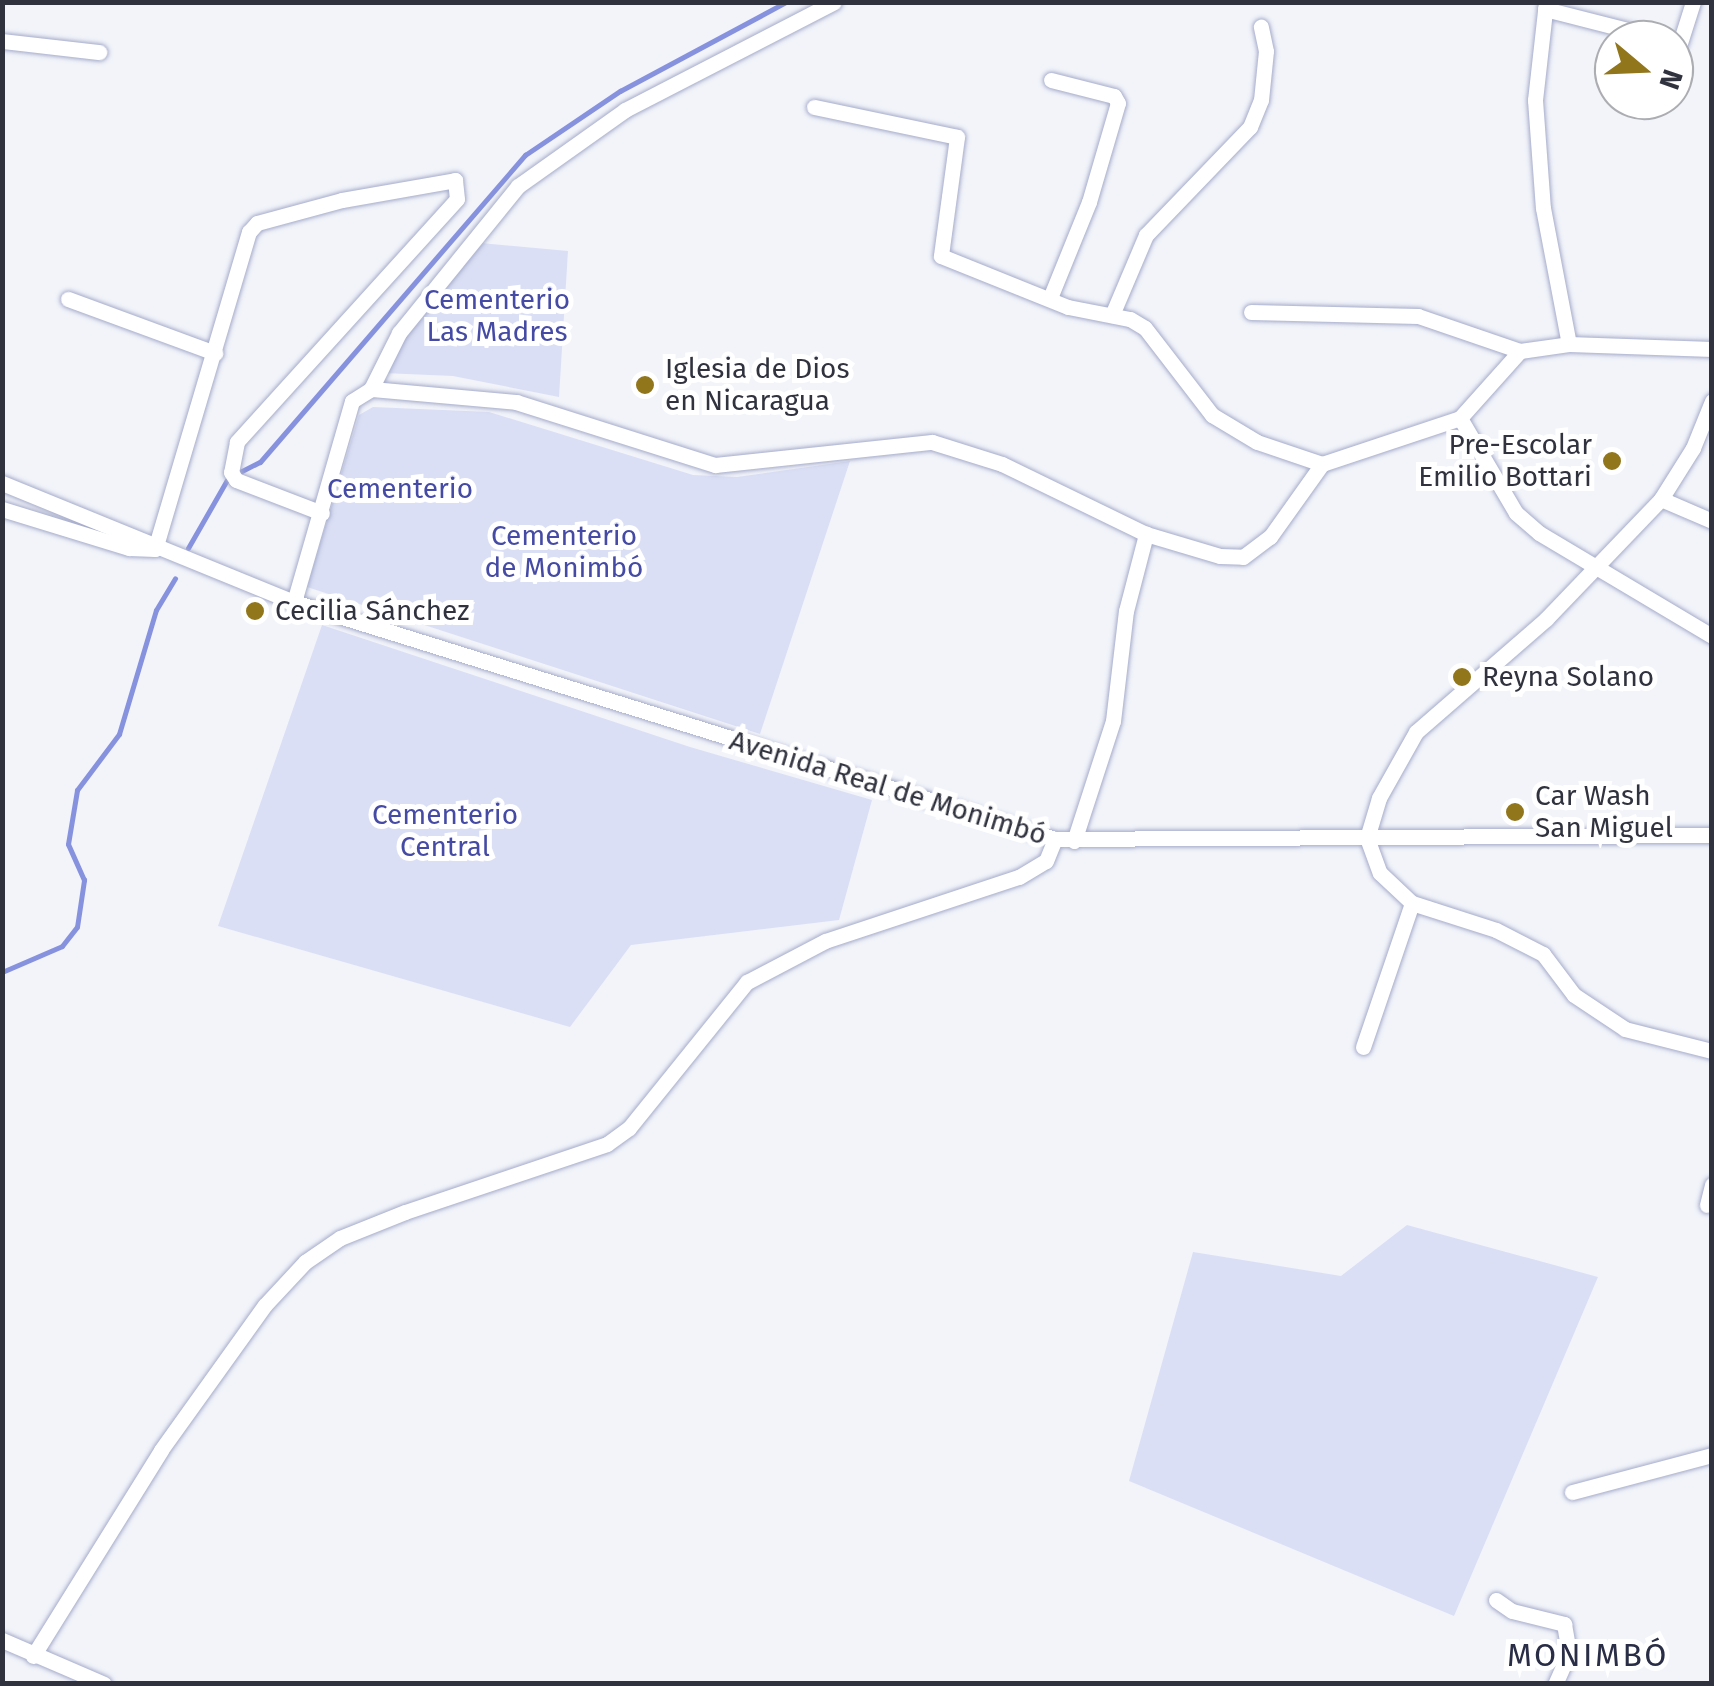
<!DOCTYPE html>
<meta charset="utf-8">
<style>
body{margin:0}
#map{position:relative;width:1714px;height:1686px;overflow:hidden;background:#f2f4fa;font-family:"Fira Sans",sans-serif}
div>[style]{position:absolute}
.green>*{inset:0;background:#dadff5}
.stream>*{height:5px;margin:-2.5px;padding:0 2.5px;transform-origin:2.5px;border-radius:2.5px;background:#8792de}
.roads{filter:drop-shadow(0 0 2px #a5abca) drop-shadow(0 0 2px #a5abca)}
.minor>*{height:15px;margin:-7.5px;padding:0 7.5px;transform-origin:7.5px;border-radius:7.5px;background:#fff}
.dots>*{width:28px;height:28px;translate:-50% -50%;box-sizing:border-box;border:5px solid #fff;border-radius:50%}
span{translate:-50% -50%;white-space:nowrap;text-align:center;line-height:1.15;-webkit-text-stroke:10px #fff;paint-order:stroke}
.park-label{font-size:28px;color:#454ba5}
.poi-label{font-size:28px;color:#30323e}
.left{translate:0 -50%;text-align:left}
.right{translate:-100% -50%;text-align:right}
.street-label{font-size:28px;color:#30323e}
.quarter-label{font-size:32px;color:#292d45;letter-spacing:2.5px}
.frame{position:absolute;inset:0;border:5px solid #30323e;pointer-events:none}
.north{position:absolute;left:1594px;top:20px;width:100px;height:100px;box-sizing:border-box;background:#fff;border:2px solid #acadb2;border-radius:50%;rotate:109deg;font-size:28px;font-weight:700;line-height:40px;text-align:center;color:#30323e}
.north::after{content:'';display:block;margin:auto;width:35px;height:45px;background:#91761c;clip-path:polygon(50% 0,100% 100%,50% 72%,0 100%)}
</style>
<div id="map">
<div class="green">
<div style="clip-path:polygon(470px 242px,568px 251px,559px 397px,453px 376px,383px 373px,386px 355px)"></div>
<div style="clip-path:polygon(373px 407px,489px 412px,693px 475px,737px 477px,850px 461px,760px 734px,307px 587px,359px 415px)"></div>
<div style="clip-path:polygon(322px 625px,690px 747px,872px 800px,839px 920px,631px 945px,570px 1027px,218px 926px)"></div>
<div style="clip-path:polygon(1407px 1225px,1598px 1277px,1454px 1616px,1129px 1481px,1193px 1252px,1341px 1276px)"></div>
</div>
<div class="stream">
<div style="left:236px;top:474px;width:27px;rotate:-27deg"></div>
<div style="left:260px;top:462px;width:406px;rotate:-49.2deg"></div>
<div style="left:525px;top:155px;width:115px;rotate:-34deg"></div>
<div style="left:620px;top:91px;width:188px;rotate:-28.2deg"></div>
<div style="left:188px;top:548px;width:78px;rotate:-60.2deg"></div>
<div style="left:2px;top:972px;width:65px;rotate:-23.4deg"></div>
<div style="left:62px;top:946px;width:24px;rotate:-52deg"></div>
<div style="left:77px;top:927px;width:48px;rotate:-81.5deg"></div>
<div style="left:84px;top:880px;width:39px;rotate:-114deg"></div>
<div style="left:68px;top:844px;width:55px;rotate:-80.5deg"></div>
<div style="left:77px;top:790px;width:70px;rotate:-53.1deg"></div>
<div style="left:119px;top:734px;width:129px;rotate:-73.4deg"></div>
<div style="left:156px;top:610px;width:37px;rotate:-59deg"></div>
</div>
<div class="roads">
<div class="minor">
<div style="left:1546px;top:2px;width:99px;rotate:96.4deg"></div>
<div style="left:1535px;top:100px;width:108px;rotate:85.8deg"></div>
<div style="left:1543px;top:208px;width:138px;rotate:79.2deg"></div>
<div style="left:1545px;top:9px;width:126px;rotate:14.3deg"></div>
<div style="left:2px;top:41px;width:98px;rotate:6.5deg"></div>
<div style="left:1674px;top:42px;width:6px;rotate:9deg"></div>
<div style="left:1680px;top:43px;width:43px;rotate:-72.4deg"></div>
<div style="left:814px;top:107px;width:146px;rotate:11.8deg"></div>
<div style="left:957px;top:137px;width:120px;rotate:97.7deg"></div>
<div style="left:941px;top:256px;width:137px;rotate:21.9deg"></div>
<div style="left:1068px;top:307px;width:63px;rotate:11deg"></div>
<div style="left:1130px;top:319px;width:17px;rotate:31deg"></div>
<div style="left:1145px;top:328px;width:110px;rotate:52.4deg"></div>
<div style="left:1212px;top:415px;width:52px;rotate:31deg"></div>
<div style="left:1257px;top:442px;width:69px;rotate:18.7deg"></div>
<div style="left:1050px;top:298px;width:104px;rotate:-67.9deg"></div>
<div style="left:1089px;top:202px;width:103px;rotate:-73.7deg"></div>
<div style="left:1118px;top:103px;width:8px;rotate:-120deg"></div>
<div style="left:1114px;top:96px;width:65px;rotate:-165.7deg"></div>
<div style="left:68px;top:299px;width:157px;rotate:20.2deg"></div>
<div style="left:1251px;top:312px;width:167px;rotate:1.4deg"></div>
<div style="left:1418px;top:316px;width:108px;rotate:18.9deg"></div>
<div style="left:1112px;top:315px;width:87px;rotate:-67deg"></div>
<div style="left:1146px;top:235px;width:150px;rotate:-46.1deg"></div>
<div style="left:1250px;top:127px;width:29px;rotate:-68deg"></div>
<div style="left:1261px;top:100px;width:49px;rotate:-84.2deg"></div>
<div style="left:1266px;top:51px;width:25px;rotate:-102deg"></div>
<div style="left:371px;top:389px;width:63px;rotate:-63.4deg"></div>
<div style="left:399px;top:333px;width:189px;rotate:-51deg"></div>
<div style="left:518px;top:186px;width:131px;rotate:-35.4deg"></div>
<div style="left:625px;top:110px;width:235px;rotate:-27.3deg"></div>
<div style="left:1712px;top:401px;width:51px;rotate:112deg"></div>
<div style="left:1693px;top:448px;width:60px;rotate:122.1deg"></div>
<div style="left:1661px;top:499px;width:166px;rotate:133.8deg"></div>
<div style="left:1546px;top:619px;width:172px;rotate:139deg"></div>
<div style="left:1416px;top:732px;width:76px;rotate:119.3deg"></div>
<div style="left:1379px;top:798px;width:42px;rotate:106.7deg"></div>
<div style="left:1367px;top:838px;width:37px;rotate:70deg"></div>
<div style="left:1380px;top:873px;width:44px;rotate:43.2deg"></div>
<div style="left:1412px;top:903px;width:88px;rotate:17.8deg"></div>
<div style="left:1496px;top:930px;width:53px;rotate:27.1deg"></div>
<div style="left:1543px;top:954px;width:51px;rotate:52.9deg"></div>
<div style="left:1574px;top:995px;width:61px;rotate:33.7deg"></div>
<div style="left:1625px;top:1029px;width:90px;rotate:14.2deg"></div>
<div style="left:1460px;top:418px;width:110px;rotate:59.5deg"></div>
<div style="left:1516px;top:513px;width:30px;rotate:41deg"></div>
<div style="left:1539px;top:533px;width:201px;rotate:30.8deg"></div>
<div style="left:2px;top:483px;width:315px;rotate:22.2deg"></div>
<div style="left:294px;top:602px;width:797px;rotate:17.3deg"></div>
<div style="left:1055px;top:839px;width:657px;rotate:-0.35deg"></div>
<div style="left:1661px;top:499px;width:56px;rotate:23.3deg"></div>
<div style="left:2px;top:509px;width:133px;rotate:17.1deg"></div>
<div style="left:129px;top:548px;width:26px;rotate:2deg"></div>
<div style="left:155px;top:549px;width:331px;rotate:-73.5deg"></div>
<div style="left:249px;top:232px;width:12px;rotate:-48deg"></div>
<div style="left:257px;top:223px;width:88px;rotate:-15.1deg"></div>
<div style="left:342px;top:200px;width:115px;rotate:-10deg"></div>
<div style="left:455px;top:180px;width:19px;rotate:84deg"></div>
<div style="left:457px;top:199px;width:328px;rotate:132.2deg"></div>
<div style="left:237px;top:442px;width:31px;rotate:101deg"></div>
<div style="left:231px;top:472px;width:9px;rotate:58deg"></div>
<div style="left:236px;top:480px;width:92px;rotate:21deg"></div>
<div style="left:294px;top:602px;width:209px;rotate:-73.9deg"></div>
<div style="left:352px;top:401px;width:22px;rotate:-32deg"></div>
<div style="left:371px;top:389px;width:146px;rotate:5.1deg"></div>
<div style="left:516px;top:402px;width:209px;rotate:17.6deg"></div>
<div style="left:715px;top:465px;width:218px;rotate:-6.1deg"></div>
<div style="left:932px;top:442px;width:73px;rotate:17.4deg"></div>
<div style="left:1002px;top:464px;width:160px;rotate:25.9deg"></div>
<div style="left:1146px;top:534px;width:77px;rotate:16.6deg"></div>
<div style="left:1220px;top:556px;width:23px;rotate:2deg"></div>
<div style="left:1243px;top:557px;width:34px;rotate:-37deg"></div>
<div style="left:1270px;top:537px;width:90px;rotate:-54.5deg"></div>
<div style="left:1322px;top:464px;width:145px;rotate:-18.4deg"></div>
<div style="left:1460px;top:418px;width:90px;rotate:-48.2deg"></div>
<div style="left:1520px;top:351px;width:49px;rotate:-8.1deg"></div>
<div style="left:1569px;top:344px;width:143px;rotate:2deg"></div>
<div style="left:1074px;top:841px;width:126px;rotate:-72deg"></div>
<div style="left:1113px;top:721px;width:111px;rotate:-83.3deg"></div>
<div style="left:1126px;top:611px;width:80px;rotate:-75.4deg"></div>
<div style="left:1363px;top:1047px;width:152px;rotate:-71.2deg"></div>
<div style="left:1707px;top:1205px;width:21px;rotate:-76deg"></div>
<div style="left:1572px;top:1492px;width:145px;rotate:-14.8deg"></div>
<div style="left:1496px;top:1600px;width:19px;rotate:35deg"></div>
<div style="left:1512px;top:1611px;width:54px;rotate:14deg"></div>
<div style="left:1564px;top:1624px;width:29px;rotate:80deg"></div>
<div style="left:1569px;top:1653px;width:34px;rotate:114deg"></div>
<div style="left:2px;top:1640px;width:111px;rotate:23.3deg"></div>
<div style="left:33px;top:1656px;width:243px;rotate:-58.1deg"></div>
<div style="left:161px;top:1450px;width:178px;rotate:-54.4deg"></div>
<div style="left:265px;top:1305px;width:59px;rotate:-47.1deg"></div>
<div style="left:305px;top:1262px;width:42px;rotate:-34.4deg"></div>
<div style="left:340px;top:1238px;width:70px;rotate:-21.8deg"></div>
<div style="left:405px;top:1212px;width:213px;rotate:-18.6deg"></div>
<div style="left:607px;top:1144px;width:27px;rotate:-36deg"></div>
<div style="left:629px;top:1128px;width:188px;rotate:-51.1deg"></div>
<div style="left:747px;top:982px;width:88px;rotate:-27.7deg"></div>
<div style="left:825px;top:941px;width:204px;rotate:-18.3deg"></div>
<div style="left:1019px;top:877px;width:31px;rotate:-31deg"></div>
<div style="left:1046px;top:861px;width:24px;rotate:-68deg"></div>
</div>
</div>
<div class="dots">
<div style="left:645px;top:385px;background:#91761c"></div>
<div style="left:1612px;top:461px;background:#91761c"></div>
<div style="left:255px;top:611px;background:#91761c"></div>
<div style="left:1462px;top:677px;background:#91761c"></div>
<div style="left:1515px;top:812px;background:#91761c"></div>
</div>
<div class="park-label">
<span style="left:497px;top:316px">Cementerio<br>Las Madres</span>
<span style="left:400px;top:489px">Cementerio</span>
<span style="left:564px;top:552px">Cementerio<br>de Monimbó</span>
<span style="left:445px;top:831px">Cementerio<br>Central</span>
</div>
<div class="poi-label">
<span class="left" style="left:665px;top:385px">Iglesia de Dios<br>en Nicaragua</span>
<span class="right" style="left:1592px;top:461px">Pre-Escolar<br>Emilio Bottari</span>
<span class="left" style="left:275px;top:611px">Cecilia Sánchez</span>
<span class="left" style="left:1482px;top:677px">Reyna Solano</span>
<span class="left" style="left:1535px;top:812px">Car Wash<br>San Miguel</span>
</div>
<div class="street-label">
<span style="left:888px;top:788px;rotate:17deg">Avenida Real de Monimbó</span>
</div>
<div class="quarter-label">
<span style="left:1588px;top:1655px">MONIMBÓ</span>
</div>
<div class="frame"></div>
<div class="north">N</div>
</div>
